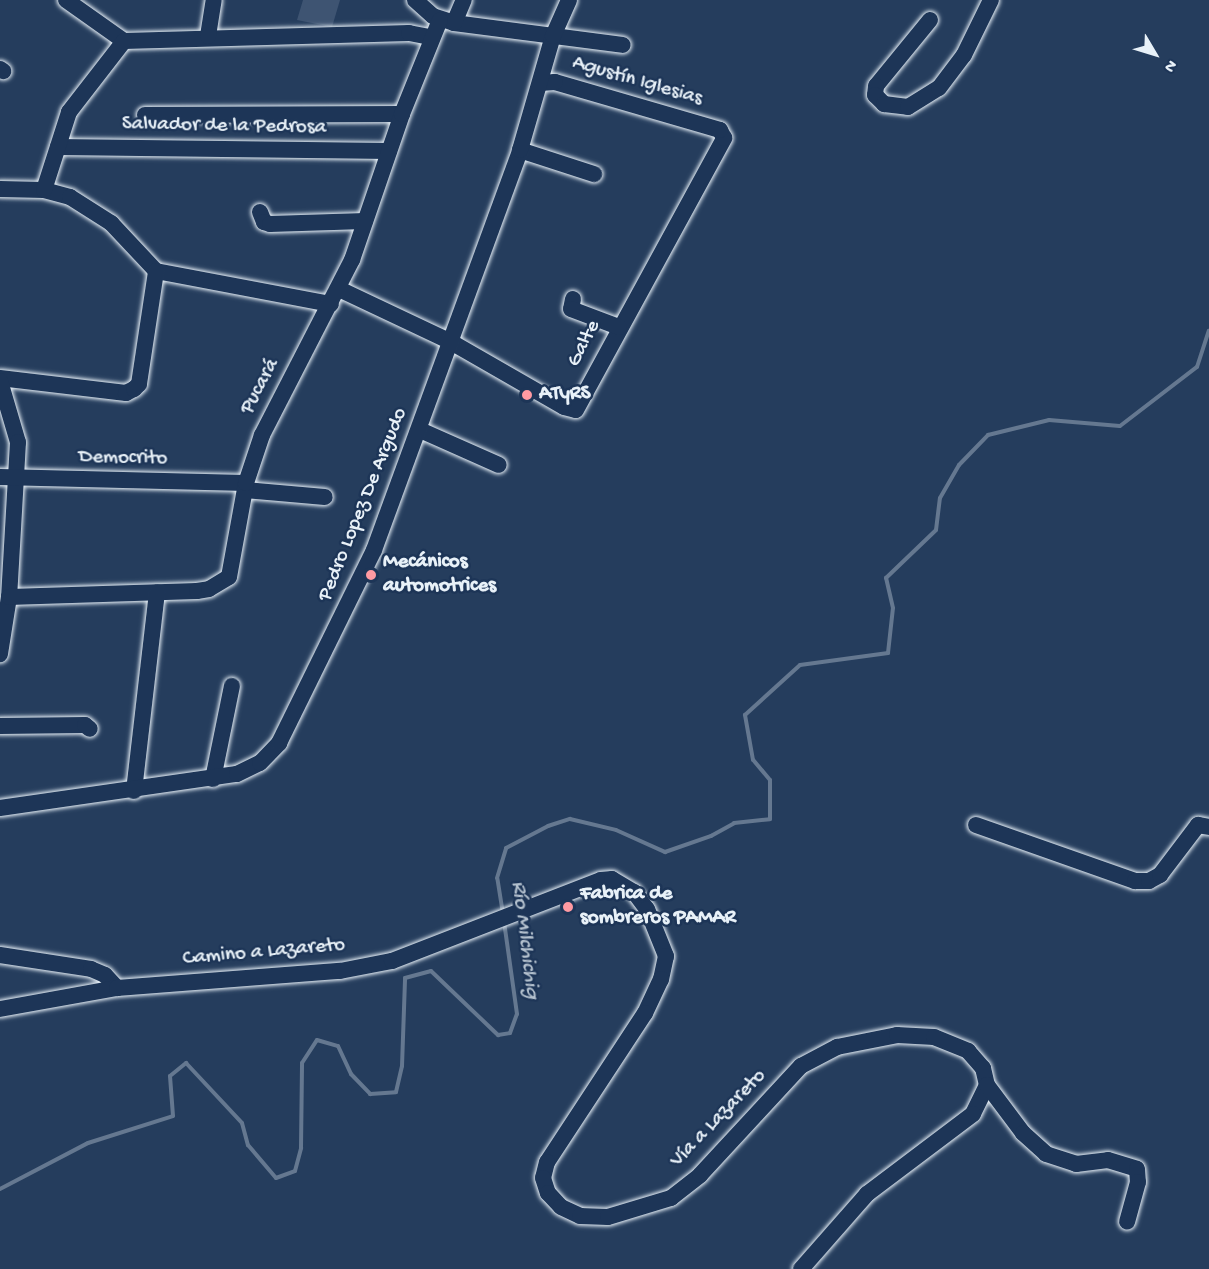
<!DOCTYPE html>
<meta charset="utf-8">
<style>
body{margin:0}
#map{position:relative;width:1209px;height:1269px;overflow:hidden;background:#253d5d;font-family:"Gochi Hand",sans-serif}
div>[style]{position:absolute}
.green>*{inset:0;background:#3e5472}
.stream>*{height:4px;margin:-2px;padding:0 2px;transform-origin:2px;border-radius:2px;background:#657890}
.roads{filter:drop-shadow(0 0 2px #e8f1f8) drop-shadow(0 0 2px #e8f1f8)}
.minor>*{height:16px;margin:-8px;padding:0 8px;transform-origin:8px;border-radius:8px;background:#1d3557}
.dots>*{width:16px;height:16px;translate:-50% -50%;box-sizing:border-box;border:3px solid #1d3557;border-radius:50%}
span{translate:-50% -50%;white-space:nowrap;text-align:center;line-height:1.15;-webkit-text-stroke:5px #1d3557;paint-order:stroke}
.street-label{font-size:21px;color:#e8f1f8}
.poi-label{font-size:21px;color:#e8f1f8;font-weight:700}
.left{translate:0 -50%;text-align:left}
.water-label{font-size:22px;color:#b4c1ce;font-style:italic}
.north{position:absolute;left:1125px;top:24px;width:60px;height:60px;-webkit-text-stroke:4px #1d3557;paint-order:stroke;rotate:128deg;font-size:16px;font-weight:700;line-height:24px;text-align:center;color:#e8f1f8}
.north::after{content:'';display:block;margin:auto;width:21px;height:27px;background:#e8f1f8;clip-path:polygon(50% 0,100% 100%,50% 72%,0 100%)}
</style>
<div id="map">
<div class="green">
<div style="clip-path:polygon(303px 0,340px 0,332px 27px,297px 20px)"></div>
</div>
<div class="stream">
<div style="left:503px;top:914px;width:36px;rotate:-99deg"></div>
<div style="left:497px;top:878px;width:31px;rotate:-73deg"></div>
<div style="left:506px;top:848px;width:47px;rotate:-27.6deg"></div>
<div style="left:548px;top:826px;width:23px;rotate:-18deg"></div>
<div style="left:570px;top:819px;width:47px;rotate:13.4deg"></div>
<div style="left:616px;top:830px;width:54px;rotate:24.2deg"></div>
<div style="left:665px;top:852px;width:49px;rotate:-19.2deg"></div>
<div style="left:711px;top:836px;width:26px;rotate:-29deg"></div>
<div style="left:734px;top:823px;width:36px;rotate:-6deg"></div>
<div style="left:770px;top:819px;width:39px;rotate:-90deg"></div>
<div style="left:770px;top:780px;width:26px;rotate:-130deg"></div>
<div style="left:753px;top:760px;width:46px;rotate:-100.1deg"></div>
<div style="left:745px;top:715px;width:74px;rotate:-42.3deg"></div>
<div style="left:800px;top:665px;width:89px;rotate:-7.8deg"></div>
<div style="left:888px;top:653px;width:45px;rotate:-83.7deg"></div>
<div style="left:893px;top:608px;width:31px;rotate:-103deg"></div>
<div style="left:886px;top:578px;width:69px;rotate:-43.8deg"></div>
<div style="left:936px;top:530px;width:32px;rotate:-83deg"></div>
<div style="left:940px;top:498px;width:38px;rotate:-60deg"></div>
<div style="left:959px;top:465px;width:42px;rotate:-46deg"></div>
<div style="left:988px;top:435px;width:63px;rotate:-13.8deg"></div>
<div style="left:1049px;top:420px;width:71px;rotate:4.8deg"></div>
<div style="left:1120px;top:426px;width:97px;rotate:-37.5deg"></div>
<div style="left:1197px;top:367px;width:38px;rotate:-72deg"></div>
<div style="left:0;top:1189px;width:99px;rotate:-27.6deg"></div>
<div style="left:88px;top:1143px;width:89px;rotate:-17.6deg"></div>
<div style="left:173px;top:1116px;width:40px;rotate:-94.3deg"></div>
<div style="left:170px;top:1076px;width:21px;rotate:-39deg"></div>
<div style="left:186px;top:1063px;width:82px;rotate:47deg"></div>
<div style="left:242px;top:1123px;width:23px;rotate:75deg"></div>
<div style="left:248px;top:1145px;width:43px;rotate:49.7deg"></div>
<div style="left:276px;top:1178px;width:20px;rotate:-20deg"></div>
<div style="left:295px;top:1171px;width:24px;rotate:-75deg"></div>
<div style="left:301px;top:1148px;width:85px;rotate:-89.3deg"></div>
<div style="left:302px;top:1063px;width:27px;rotate:-57deg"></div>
<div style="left:317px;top:1040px;width:22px;rotate:16deg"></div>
<div style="left:338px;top:1046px;width:31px;rotate:65deg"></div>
<div style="left:351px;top:1074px;width:28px;rotate:46deg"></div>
<div style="left:370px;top:1094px;width:26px;rotate:-4deg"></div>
<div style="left:396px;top:1092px;width:27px;rotate:-77deg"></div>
<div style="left:402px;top:1066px;width:88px;rotate:-88deg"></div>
<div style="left:405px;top:978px;width:27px;rotate:-15deg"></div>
<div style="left:431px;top:971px;width:93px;rotate:43.7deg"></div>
<div style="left:498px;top:1035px;width:12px;rotate:-9deg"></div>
<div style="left:510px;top:1033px;width:20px;rotate:-70deg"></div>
<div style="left:517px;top:1014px;width:93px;rotate:-98deg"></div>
</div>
<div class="roads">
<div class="minor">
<div style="left:66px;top:0;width:71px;rotate:35.3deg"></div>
<div style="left:124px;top:41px;width:285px;rotate:-1.6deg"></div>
<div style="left:409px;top:33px;width:21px;rotate:11deg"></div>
<div style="left:415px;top:0;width:24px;rotate:42deg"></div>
<div style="left:433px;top:16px;width:22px;rotate:18deg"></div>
<div style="left:454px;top:23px;width:170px;rotate:7.4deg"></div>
<div style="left:930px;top:20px;width:85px;rotate:129.3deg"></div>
<div style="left:876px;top:86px;width:9px;rotate:96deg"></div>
<div style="left:875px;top:95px;width:13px;rotate:45deg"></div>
<div style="left:884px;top:104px;width:24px;rotate:7deg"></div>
<div style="left:908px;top:107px;width:36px;rotate:-32deg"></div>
<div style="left:939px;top:88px;width:41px;rotate:-52.9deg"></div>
<div style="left:964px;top:55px;width:61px;rotate:-63.9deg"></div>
<div style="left:454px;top:23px;width:25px;rotate:-67deg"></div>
<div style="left:208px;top:36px;width:36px;rotate:-81deg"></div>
<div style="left:0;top:69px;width:4px;rotate:34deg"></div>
<div style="left:145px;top:115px;width:257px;rotate:-0.2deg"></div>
<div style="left:58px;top:147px;width:331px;rotate:0.7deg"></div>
<div style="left:520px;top:150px;width:78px;rotate:18deg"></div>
<div style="left:0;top:189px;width:44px;rotate:1.3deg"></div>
<div style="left:44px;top:190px;width:27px;rotate:15deg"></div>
<div style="left:70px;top:197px;width:49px;rotate:32.4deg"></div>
<div style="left:111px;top:223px;width:66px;rotate:46.8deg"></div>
<div style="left:156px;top:271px;width:178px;rotate:10.7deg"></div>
<div style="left:44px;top:190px;width:82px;rotate:-72.2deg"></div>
<div style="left:69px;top:112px;width:90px;rotate:-52.2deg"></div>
<div style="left:260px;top:212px;width:11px;rotate:68deg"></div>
<div style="left:264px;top:222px;width:6px;rotate:18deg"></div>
<div style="left:270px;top:224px;width:95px;rotate:-1.8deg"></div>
<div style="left:339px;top:289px;width:124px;rotate:25.3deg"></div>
<div style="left:451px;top:342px;width:130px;rotate:29.9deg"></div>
<div style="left:564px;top:407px;width:12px;rotate:14deg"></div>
<div style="left:576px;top:410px;width:310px;rotate:-61.4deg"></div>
<div style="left:724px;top:138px;width:9px;rotate:-117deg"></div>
<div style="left:720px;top:130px;width:172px;rotate:-163.8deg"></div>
<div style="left:555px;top:82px;width:15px;rotate:176deg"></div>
<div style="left:573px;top:299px;width:10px;rotate:101deg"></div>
<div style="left:571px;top:309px;width:51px;rotate:20.6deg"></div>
<div style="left:0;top:378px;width:127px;rotate:6.8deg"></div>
<div style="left:126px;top:393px;width:9px;rotate:-27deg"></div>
<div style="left:134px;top:389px;width:7px;rotate:-45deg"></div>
<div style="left:139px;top:384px;width:114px;rotate:-81.4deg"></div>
<div style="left:0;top:381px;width:64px;rotate:73.6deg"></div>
<div style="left:18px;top:442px;width:155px;rotate:93.3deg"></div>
<div style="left:9px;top:597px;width:58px;rotate:99deg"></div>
<div style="left:420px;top:430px;width:86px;rotate:23.9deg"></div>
<div style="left:0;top:477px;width:246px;rotate:1.4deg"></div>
<div style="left:245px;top:490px;width:80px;rotate:5deg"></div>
<div style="left:9px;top:597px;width:188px;rotate:-1.8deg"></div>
<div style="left:197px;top:591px;width:12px;rotate:-9deg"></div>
<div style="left:209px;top:589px;width:23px;rotate:-31deg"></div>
<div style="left:229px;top:577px;width:96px;rotate:-79.7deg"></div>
<div style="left:246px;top:483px;width:51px;rotate:-71.6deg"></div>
<div style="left:262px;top:435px;width:197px;rotate:-62.8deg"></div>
<div style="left:352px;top:260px;width:154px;rotate:-71.1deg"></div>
<div style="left:402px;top:114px;width:101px;rotate:-68deg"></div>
<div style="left:0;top:726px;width:85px;rotate:-0.7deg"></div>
<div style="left:85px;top:725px;width:6px;rotate:39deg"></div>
<div style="left:213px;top:779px;width:95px;rotate:-78.5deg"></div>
<div style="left:134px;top:791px;width:200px;rotate:-83.4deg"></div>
<div style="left:0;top:808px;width:239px;rotate:-8.2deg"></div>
<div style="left:237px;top:774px;width:25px;rotate:-26deg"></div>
<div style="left:260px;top:763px;width:28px;rotate:-46deg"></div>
<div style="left:279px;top:743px;width:215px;rotate:-63.8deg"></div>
<div style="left:374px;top:550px;width:426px;rotate:-69.9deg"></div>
<div style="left:520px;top:150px;width:119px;rotate:-73.9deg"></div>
<div style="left:553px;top:36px;width:39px;rotate:-66deg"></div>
<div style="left:976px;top:825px;width:169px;rotate:19.4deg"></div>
<div style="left:1135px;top:881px;width:14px"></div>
<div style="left:1149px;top:881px;width:13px;rotate:-29deg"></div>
<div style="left:1160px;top:875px;width:63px;rotate:-52.8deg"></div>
<div style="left:1198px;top:825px;width:11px;rotate:10deg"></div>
<div style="left:0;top:955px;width:92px;rotate:8.7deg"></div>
<div style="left:91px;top:969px;width:15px;rotate:23deg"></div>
<div style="left:105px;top:975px;width:18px;rotate:47deg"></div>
<div style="left:0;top:1009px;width:119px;rotate:-10.2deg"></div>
<div style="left:117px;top:988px;width:224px;rotate:-4.4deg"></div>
<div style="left:340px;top:971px;width:53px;rotate:-10.9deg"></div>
<div style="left:392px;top:961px;width:224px;rotate:-21.2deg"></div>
<div style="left:601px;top:880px;width:11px;rotate:-5deg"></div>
<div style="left:612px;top:879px;width:26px;rotate:31deg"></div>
<div style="left:634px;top:892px;width:21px;rotate:53deg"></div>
<div style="left:647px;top:909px;width:51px;rotate:68deg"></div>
<div style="left:666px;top:956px;width:24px;rotate:102deg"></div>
<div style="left:661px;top:979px;width:38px;rotate:115deg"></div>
<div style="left:645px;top:1013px;width:178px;rotate:123.3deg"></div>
<div style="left:547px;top:1162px;width:16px;rotate:104deg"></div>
<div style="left:543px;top:1178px;width:16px;rotate:72deg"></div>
<div style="left:548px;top:1193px;width:19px;rotate:47deg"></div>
<div style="left:561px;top:1207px;width:21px;rotate:25deg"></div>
<div style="left:580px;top:1216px;width:28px;rotate:2deg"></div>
<div style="left:608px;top:1217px;width:66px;rotate:-16.8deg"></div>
<div style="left:671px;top:1198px;width:37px;rotate:-38deg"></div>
<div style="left:700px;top:1175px;width:149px;rotate:-47.2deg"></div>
<div style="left:801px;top:1066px;width:41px;rotate:-27.8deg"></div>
<div style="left:837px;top:1047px;width:61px;rotate:-11.3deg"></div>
<div style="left:897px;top:1035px;width:37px;rotate:3deg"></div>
<div style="left:934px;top:1037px;width:37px;rotate:22deg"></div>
<div style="left:968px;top:1051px;width:23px;rotate:49deg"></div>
<div style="left:983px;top:1068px;width:17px;rotate:77deg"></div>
<div style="left:987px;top:1085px;width:32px;rotate:116deg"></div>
<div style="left:973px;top:1114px;width:133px;rotate:143deg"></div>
<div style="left:867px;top:1194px;width:100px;rotate:131.3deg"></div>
<div style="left:987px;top:1085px;width:60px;rotate:53.1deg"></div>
<div style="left:1023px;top:1133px;width:31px;rotate:42deg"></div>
<div style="left:1046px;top:1154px;width:32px;rotate:18deg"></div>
<div style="left:1076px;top:1164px;width:32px;rotate:-7deg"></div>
<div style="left:1108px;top:1160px;width:30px;rotate:17deg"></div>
<div style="left:1137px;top:1169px;width:13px;rotate:86deg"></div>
<div style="left:1138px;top:1182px;width:41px;rotate:105.4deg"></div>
</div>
</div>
<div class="dots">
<div style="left:527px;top:395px;background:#ff9aa2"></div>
<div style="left:371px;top:575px;background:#ff9aa2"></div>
<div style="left:568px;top:907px;background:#ff9aa2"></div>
</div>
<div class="street-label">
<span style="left:637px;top:82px;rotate:16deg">Agustín Iglesias</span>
<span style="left:224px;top:127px;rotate:1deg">Salvador de la Pedrosa</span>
<span style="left:585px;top:344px;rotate:-63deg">Galte</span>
<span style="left:261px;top:387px;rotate:-62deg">Pucará</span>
<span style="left:123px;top:459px;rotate:1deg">Democrito</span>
<span style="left:364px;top:505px;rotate:-68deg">Pedro Lopez De Argudo</span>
<span style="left:264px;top:953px;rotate:-5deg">Camino a Lazareto</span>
<span style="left:719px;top:1119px;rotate:-46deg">Vía a Lazareto</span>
</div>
<div class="poi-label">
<span class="left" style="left:539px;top:395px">ATyRS</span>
<span class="left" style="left:383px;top:575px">Mecánicos<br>automotrices</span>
<span class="left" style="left:580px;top:907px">Fabrica de<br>sombreros PAMAR</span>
</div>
<div class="water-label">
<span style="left:524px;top:940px;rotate:83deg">Río Milchichig</span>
</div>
<div class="north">N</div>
</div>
